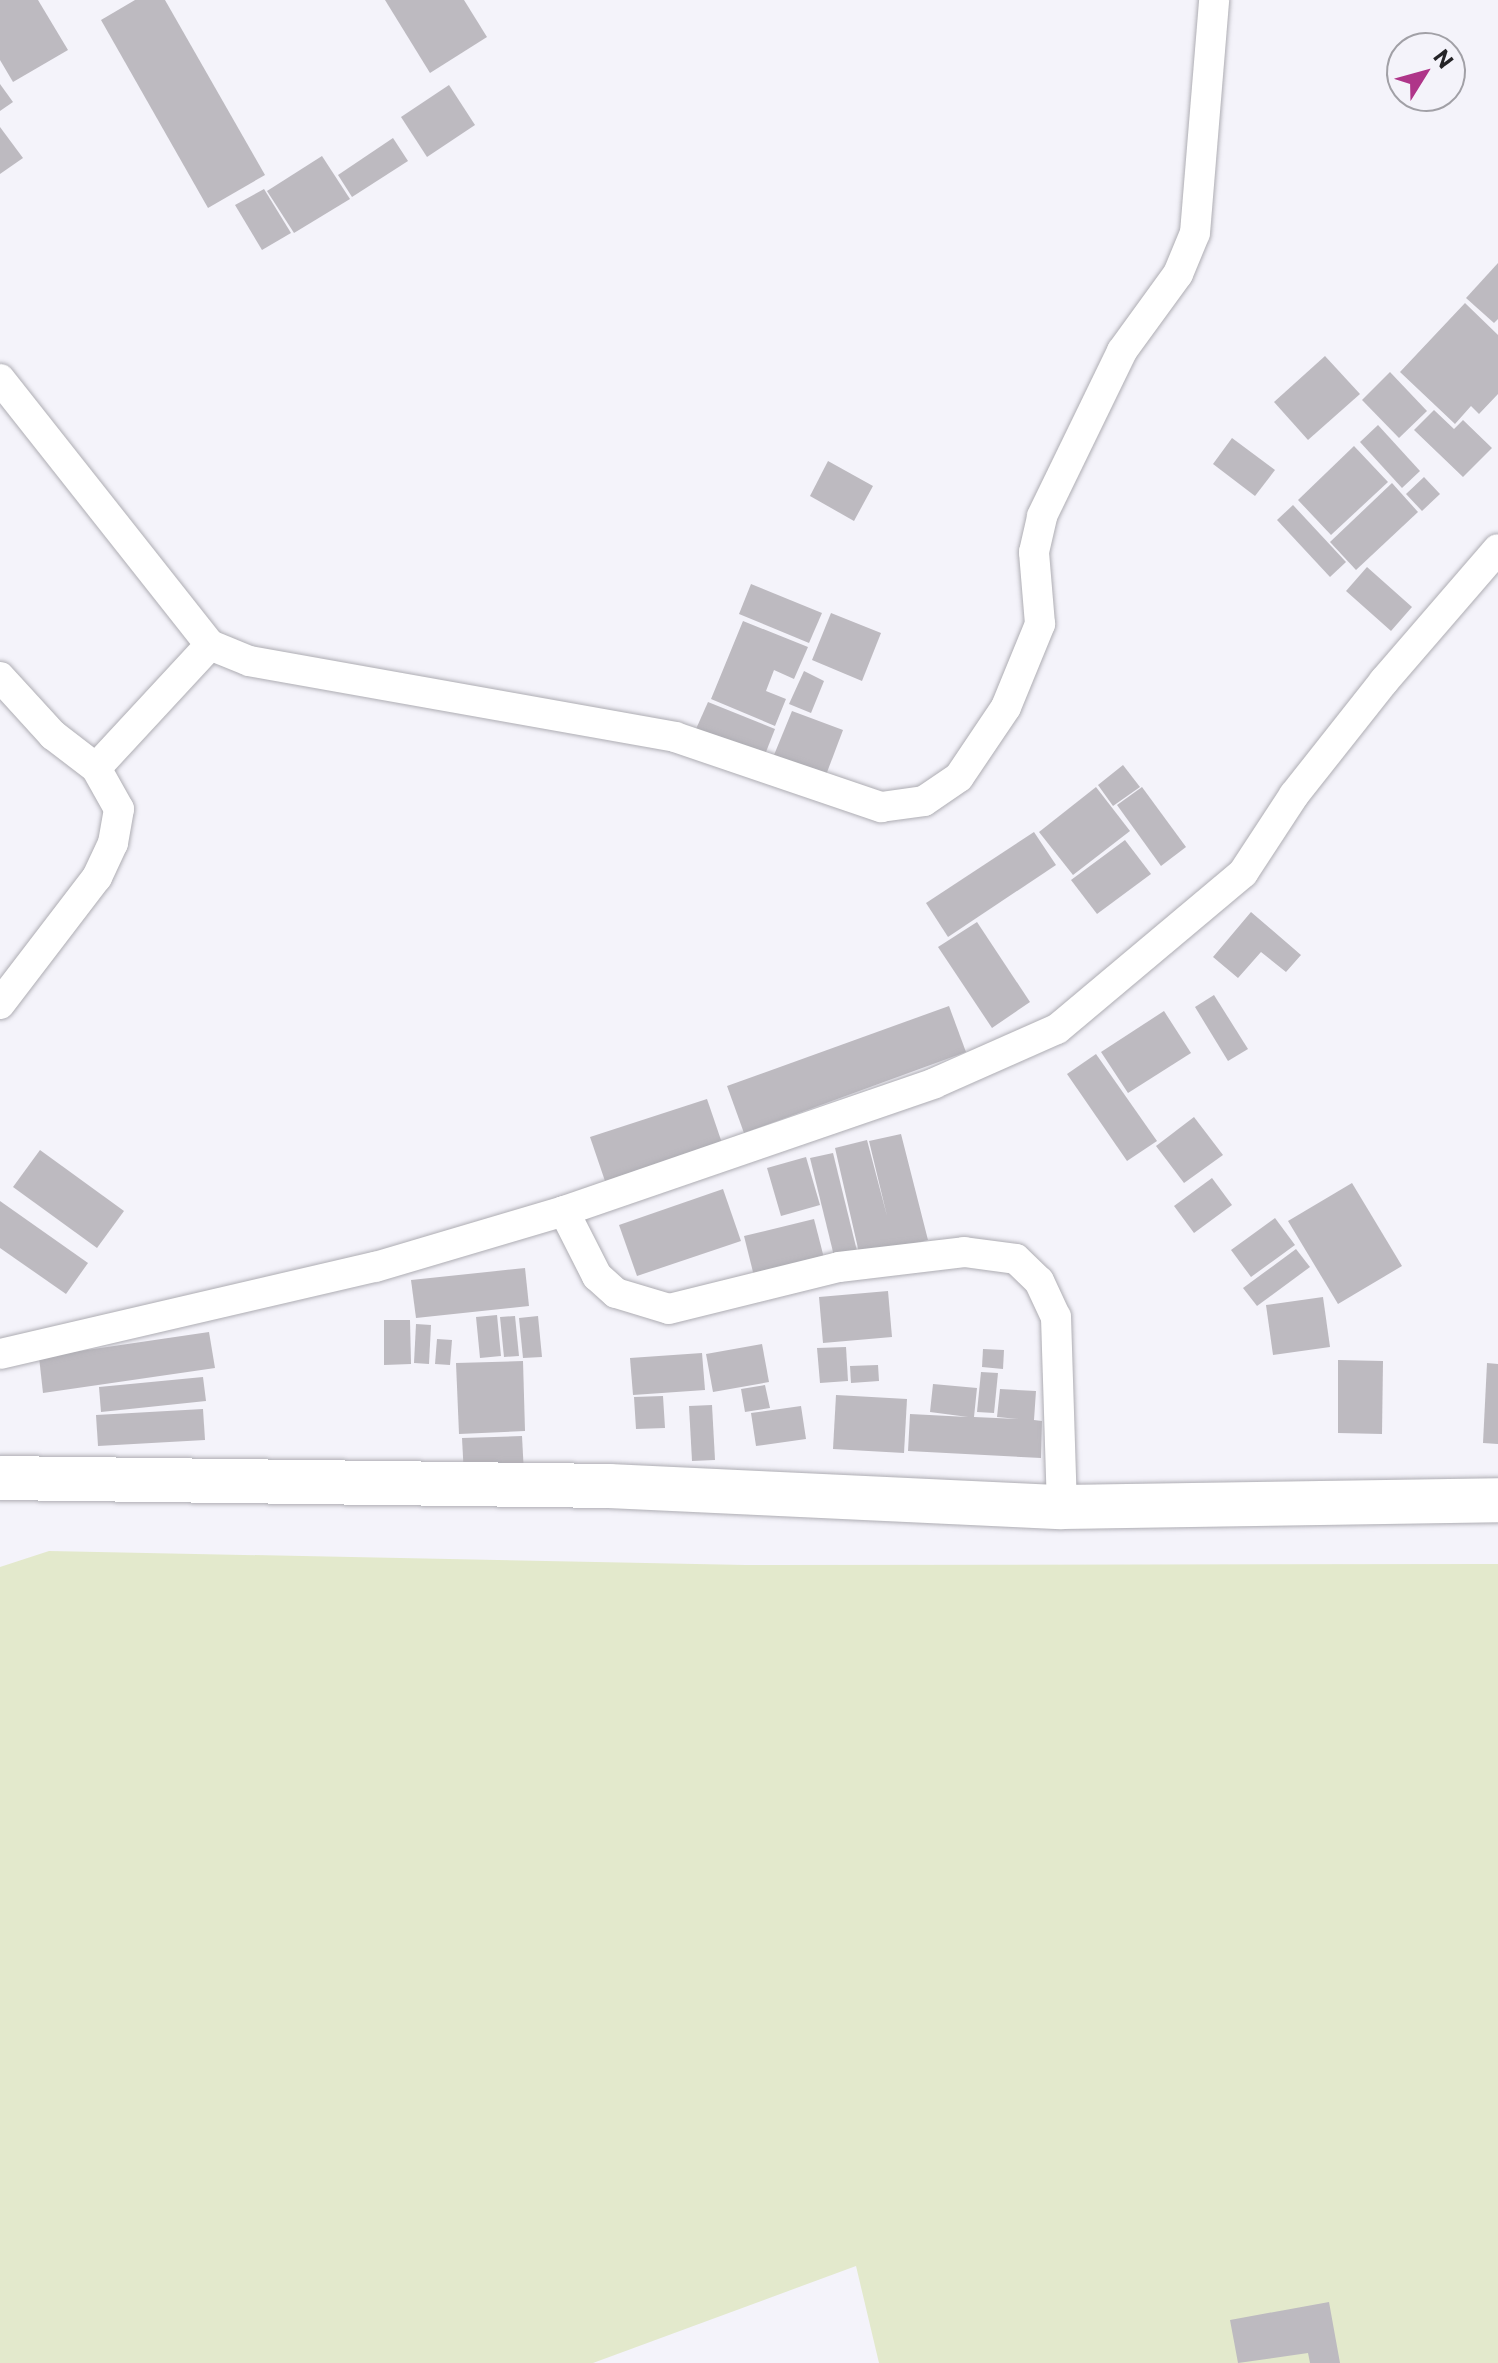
<!DOCTYPE html>
<style>
body{margin:0}
#map{position:relative;width:1498px;height:2363px;overflow:hidden;background:#f4f3fa;font-family:Commissioner,sans-serif}
div>[style]{position:absolute}
.green>*{inset:0;background:#e3e9cc}
.building>*{inset:0;background:#bdbac0}
.roads{filter:drop-shadow(0 0 2px #aeadb3) drop-shadow(0 0 2px #aeadb3)}
.minor>*{height:30px;margin:-15px;padding:0 15px;transform-origin:15px;border-radius:15px;background:#fff}
.secondary>*{height:44px;margin:-22px;padding:0 22px;transform-origin:22px;border-radius:22px;background:#fff}
span{translate:-50% -50%;white-space:nowrap;text-align:center;line-height:1.15;-webkit-text-stroke:8px #f4f3fa;paint-order:stroke}
.north{position:absolute;left:1386px;top:32px;width:80px;height:80px;box-sizing:border-box;background:#f4f3fa;border:2px solid #a1a0a6;border-radius:50%;rotate:53deg;font-size:22px;font-weight:700;line-height:32px;text-align:center;color:#252427}
.north::after{content:'';display:block;margin:auto;width:28px;height:36px;background:#af3589;clip-path:polygon(50% 0,100% 100%,50% 72%,0 100%)}
</style>
<div id="map">
<div class="green">
<div style="clip-path:polygon(49px 1551px,746px 1565px,1498px 1564px,1498px 2363px,879px 2363px,856px 2266px,593px 2363px,0 2363px,0 1567px)"></div>
</div>
<div class="building">
<div style="clip-path:polygon(0 0,38px 0,68px 50px,13px 82px,0 60px)"></div>
<div style="clip-path:polygon(135px 0,165px 0,265px 175px,208px 208px,101px 20px)"></div>
<div style="clip-path:polygon(385px 0,464px 0,487px 37px,430px 73px)"></div>
<div style="clip-path:polygon(0 84px,13px 102px,0 111px)"></div>
<div style="clip-path:polygon(449px 85px,475px 125px,427px 157px,401px 117px)"></div>
<div style="clip-path:polygon(0 127px,23px 158px,0 174px)"></div>
<div style="clip-path:polygon(393px 138px,408px 161px,352px 197px,338px 175px)"></div>
<div style="clip-path:polygon(322px 156px,350px 199px,294px 233px,267px 191px)"></div>
<div style="clip-path:polygon(264px 189px,291px 233px,262px 250px,235px 205px)"></div>
<div style="clip-path:polygon(1498px 263px,1498px 319px,1494px 323px,1466px 298px)"></div>
<div style="clip-path:polygon(1465px 303px,1498px 335px,1498px 394px,1479px 414px,1471px 406px,1455px 424px,1400px 372px)"></div>
<div style="clip-path:polygon(1325px 356px,1360px 394px,1308px 440px,1274px 402px)"></div>
<div style="clip-path:polygon(1390px 372px,1427px 411px,1399px 438px,1362px 400px)"></div>
<div style="clip-path:polygon(1434px 410px,1454px 429px,1463px 420px,1492px 448px,1463px 477px,1414px 430px)"></div>
<div style="clip-path:polygon(1378px 425px,1420px 471px,1402px 488px,1360px 442px)"></div>
<div style="clip-path:polygon(1232px 438px,1275px 470px,1255px 496px,1213px 464px)"></div>
<div style="clip-path:polygon(1354px 446px,1388px 482px,1331px 535px,1298px 500px)"></div>
<div style="clip-path:polygon(828px 461px,873px 486px,854px 521px,810px 496px)"></div>
<div style="clip-path:polygon(1424px 477px,1440px 494px,1422px 511px,1406px 494px)"></div>
<div style="clip-path:polygon(1392px 483px,1418px 512px,1356px 570px,1330px 542px)"></div>
<div style="clip-path:polygon(1293px 505px,1346px 562px,1330px 577px,1277px 520px)"></div>
<div style="clip-path:polygon(1367px 567px,1412px 607px,1391px 631px,1346px 591px)"></div>
<div style="clip-path:polygon(751px 584px,822px 613px,809px 643px,739px 614px)"></div>
<div style="clip-path:polygon(831px 613px,881px 633px,862px 681px,812px 660px)"></div>
<div style="clip-path:polygon(743px 621px,808px 647px,794px 679px,774px 670px,766px 691px,786px 699px,775px 726px,711px 699px)"></div>
<div style="clip-path:polygon(804px 671px,824px 681px,811px 713px,789px 704px)"></div>
<div style="clip-path:polygon(708px 702px,775px 729px,764px 757px,696px 729px)"></div>
<div style="clip-path:polygon(792px 711px,843px 730px,826px 775px,774px 755px)"></div>
<div style="clip-path:polygon(1123px 765px,1140px 787px,1113px 806px,1098px 785px)"></div>
<div style="clip-path:polygon(1096px 787px,1130px 831px,1073px 875px,1039px 832px)"></div>
<div style="clip-path:polygon(1142px 787px,1186px 847px,1161px 866px,1117px 805px)"></div>
<div style="clip-path:polygon(1034px 832px,1056px 865px,948px 937px,926px 903px)"></div>
<div style="clip-path:polygon(1125px 840px,1151px 874px,1097px 914px,1071px 880px)"></div>
<div style="clip-path:polygon(1251px 912px,1301px 955px,1286px 972px,1261px 952px,1238px 978px,1213px 957px)"></div>
<div style="clip-path:polygon(977px 922px,1030px 1002px,992px 1028px,938px 947px)"></div>
<div style="clip-path:polygon(1214px 995px,1248px 1049px,1228px 1061px,1195px 1007px)"></div>
<div style="clip-path:polygon(949px 1006px,966px 1052px,744px 1133px,727px 1086px)"></div>
<div style="clip-path:polygon(1164px 1011px,1191px 1053px,1128px 1093px,1101px 1052px)"></div>
<div style="clip-path:polygon(1096px 1054px,1157px 1141px,1127px 1161px,1067px 1074px)"></div>
<div style="clip-path:polygon(707px 1099px,722px 1143px,605px 1181px,590px 1137px)"></div>
<div style="clip-path:polygon(1194px 1117px,1223px 1155px,1184px 1183px,1156px 1146px)"></div>
<div style="clip-path:polygon(901px 1134px,928px 1240px,860px 1257px,835px 1148px,867px 1140px,887px 1216px,869px 1141px)"></div>
<div style="clip-path:polygon(40px 1150px,124px 1211px,97px 1248px,13px 1187px)"></div>
<div style="clip-path:polygon(833px 1153px,857px 1251px,834px 1256px,810px 1158px)"></div>
<div style="clip-path:polygon(806px 1157px,820px 1205px,781px 1216px,767px 1168px)"></div>
<div style="clip-path:polygon(1212px 1178px,1232px 1205px,1194px 1233px,1174px 1206px)"></div>
<div style="clip-path:polygon(1352px 1183px,1402px 1266px,1338px 1304px,1288px 1221px)"></div>
<div style="clip-path:polygon(723px 1189px,741px 1241px,637px 1276px,619px 1225px)"></div>
<div style="clip-path:polygon(0 1201px,88px 1263px,66px 1294px,0 1248px)"></div>
<div style="clip-path:polygon(1275px 1218px,1295px 1245px,1251px 1277px,1231px 1250px)"></div>
<div style="clip-path:polygon(814px 1219px,824px 1258px,754px 1276px,744px 1236px)"></div>
<div style="clip-path:polygon(1296px 1249px,1310px 1267px,1257px 1306px,1243px 1288px)"></div>
<div style="clip-path:polygon(525px 1268px,529px 1306px,416px 1318px,411px 1280px)"></div>
<div style="clip-path:polygon(888px 1291px,892px 1337px,823px 1343px,819px 1297px)"></div>
<div style="clip-path:polygon(1323px 1297px,1330px 1347px,1273px 1355px,1266px 1305px)"></div>
<div style="clip-path:polygon(497px 1315px,501px 1356px,480px 1358px,476px 1317px)"></div>
<div style="clip-path:polygon(515px 1316px,519px 1356px,504px 1357px,500px 1317px)"></div>
<div style="clip-path:polygon(538px 1316px,542px 1357px,523px 1358px,519px 1318px)"></div>
<div style="clip-path:polygon(384px 1320px,410px 1320px,411px 1364px,384px 1365px)"></div>
<div style="clip-path:polygon(416px 1324px,431px 1325px,429px 1364px,414px 1363px)"></div>
<div style="clip-path:polygon(209px 1332px,215px 1368px,43px 1393px,39px 1357px)"></div>
<div style="clip-path:polygon(437px 1339px,452px 1340px,450px 1365px,435px 1364px)"></div>
<div style="clip-path:polygon(762px 1344px,769px 1382px,713px 1392px,706px 1354px)"></div>
<div style="clip-path:polygon(846px 1347px,848px 1381px,820px 1383px,817px 1348px)"></div>
<div style="clip-path:polygon(983px 1349px,1004px 1350px,1003px 1369px,982px 1367px)"></div>
<div style="clip-path:polygon(702px 1353px,705px 1390px,633px 1395px,630px 1358px)"></div>
<div style="clip-path:polygon(1338px 1360px,1383px 1361px,1382px 1434px,1338px 1433px)"></div>
<div style="clip-path:polygon(523px 1361px,525px 1431px,459px 1434px,456px 1363px)"></div>
<div style="clip-path:polygon(1487px 1363px,1498px 1364px,1498px 1444px,1483px 1443px)"></div>
<div style="clip-path:polygon(878px 1365px,879px 1381px,851px 1383px,850px 1366px)"></div>
<div style="clip-path:polygon(981px 1372px,998px 1373px,994px 1413px,977px 1412px)"></div>
<div style="clip-path:polygon(203px 1377px,206px 1401px,101px 1412px,99px 1387px)"></div>
<div style="clip-path:polygon(933px 1384px,977px 1388px,974px 1417px,1018px 1419px,997px 1417px,1000px 1389px,1036px 1391px,1034px 1420px,1042px 1421px,1041px 1458px,908px 1451px,910px 1414px,968px 1417px,930px 1412px)"></div>
<div style="clip-path:polygon(765px 1385px,770px 1408px,745px 1412px,741px 1389px)"></div>
<div style="clip-path:polygon(836px 1395px,907px 1399px,904px 1453px,833px 1449px)"></div>
<div style="clip-path:polygon(663px 1396px,665px 1428px,636px 1429px,634px 1397px)"></div>
<div style="clip-path:polygon(712px 1405px,715px 1460px,692px 1461px,689px 1406px)"></div>
<div style="clip-path:polygon(801px 1406px,806px 1439px,756px 1446px,751px 1413px)"></div>
<div style="clip-path:polygon(203px 1409px,205px 1440px,98px 1446px,96px 1415px)"></div>
<div style="clip-path:polygon(522px 1436px,524px 1474px,464px 1476px,462px 1438px)"></div>
<div style="clip-path:polygon(1329px 2302px,1340px 2363px,1310px 2363px,1308px 2353px,1238px 2363px,1230px 2320px)"></div>
</div>
<div class="roads">
<div class="minor">
<div style="left:0;top:379px;width:339px;rotate:51.7deg"></div>
<div style="left:0;top:677px;width:79px;rotate:47.6deg"></div>
<div style="left:53px;top:735px;width:54px;rotate:37.5deg"></div>
<div style="left:96px;top:768px;width:47px;rotate:60.7deg"></div>
<div style="left:119px;top:809px;width:35px;rotate:100deg"></div>
<div style="left:113px;top:843px;width:38px;rotate:115deg"></div>
<div style="left:97px;top:877px;width:160px;rotate:127.4deg"></div>
<div style="left:96px;top:768px;width:168px;rotate:-47.2deg"></div>
<div style="left:210px;top:645px;width:42px;rotate:22.3deg"></div>
<div style="left:249px;top:661px;width:433px;rotate:10.1deg"></div>
<div style="left:675px;top:737px;width:218px;rotate:18.8deg"></div>
<div style="left:881px;top:807px;width:43px;rotate:-7.9deg"></div>
<div style="left:924px;top:801px;width:42px;rotate:-34.4deg"></div>
<div style="left:959px;top:777px;width:84px;rotate:-56.1deg"></div>
<div style="left:1006px;top:707px;width:90px;rotate:-67.7deg"></div>
<div style="left:1040px;top:624px;width:72px;rotate:-94.8deg"></div>
<div style="left:1034px;top:552px;width:37px;rotate:-77deg"></div>
<div style="left:1042px;top:516px;width:183px;rotate:-64.1deg"></div>
<div style="left:1122px;top:351px;width:95px;rotate:-54deg"></div>
<div style="left:1178px;top:274px;width:44px;rotate:-67.5deg"></div>
<div style="left:1195px;top:233px;width:234px;rotate:-85.3deg"></div>
<div style="left:564px;top:1211px;width:73px;rotate:63.1deg"></div>
<div style="left:597px;top:1276px;width:25px;rotate:42deg"></div>
<div style="left:616px;top:1293px;width:55px;rotate:16.8deg"></div>
<div style="left:669px;top:1309px;width:175px;rotate:-13.9deg"></div>
<div style="left:839px;top:1267px;width:126px;rotate:-6.8deg"></div>
<div style="left:964px;top:1252px;width:52px;rotate:7.7deg"></div>
<div style="left:1016px;top:1259px;width:32px;rotate:44deg"></div>
<div style="left:1039px;top:1281px;width:40px;rotate:65deg"></div>
<div style="left:1056px;top:1317px;width:190px;rotate:88.2deg"></div>
<div style="left:0;top:1354px;width:385px;rotate:-13.1deg"></div>
<div style="left:375px;top:1267px;width:197px;rotate:-16.5deg"></div>
<div style="left:564px;top:1211px;width:392px;rotate:-19deg"></div>
<div style="left:935px;top:1083px;width:133px;rotate:-23.9deg"></div>
<div style="left:1057px;top:1029px;width:243px;rotate:-40deg"></div>
<div style="left:1243px;top:873px;width:93px;rotate:-56.8deg"></div>
<div style="left:1294px;top:795px;width:145px;rotate:-51.7deg"></div>
<div style="left:1384px;top:681px;width:174px;rotate:-49.2deg"></div>
</div>
<div class="secondary">
<div style="left:0;top:1478px;width:609px;rotate:0.75deg"></div>
<div style="left:609px;top:1486px;width:453px;rotate:2.7deg"></div>
<div style="left:1062px;top:1507px;width:436px;rotate:-0.9deg"></div>
</div>
</div>
<div class="north">N</div>
</div>
